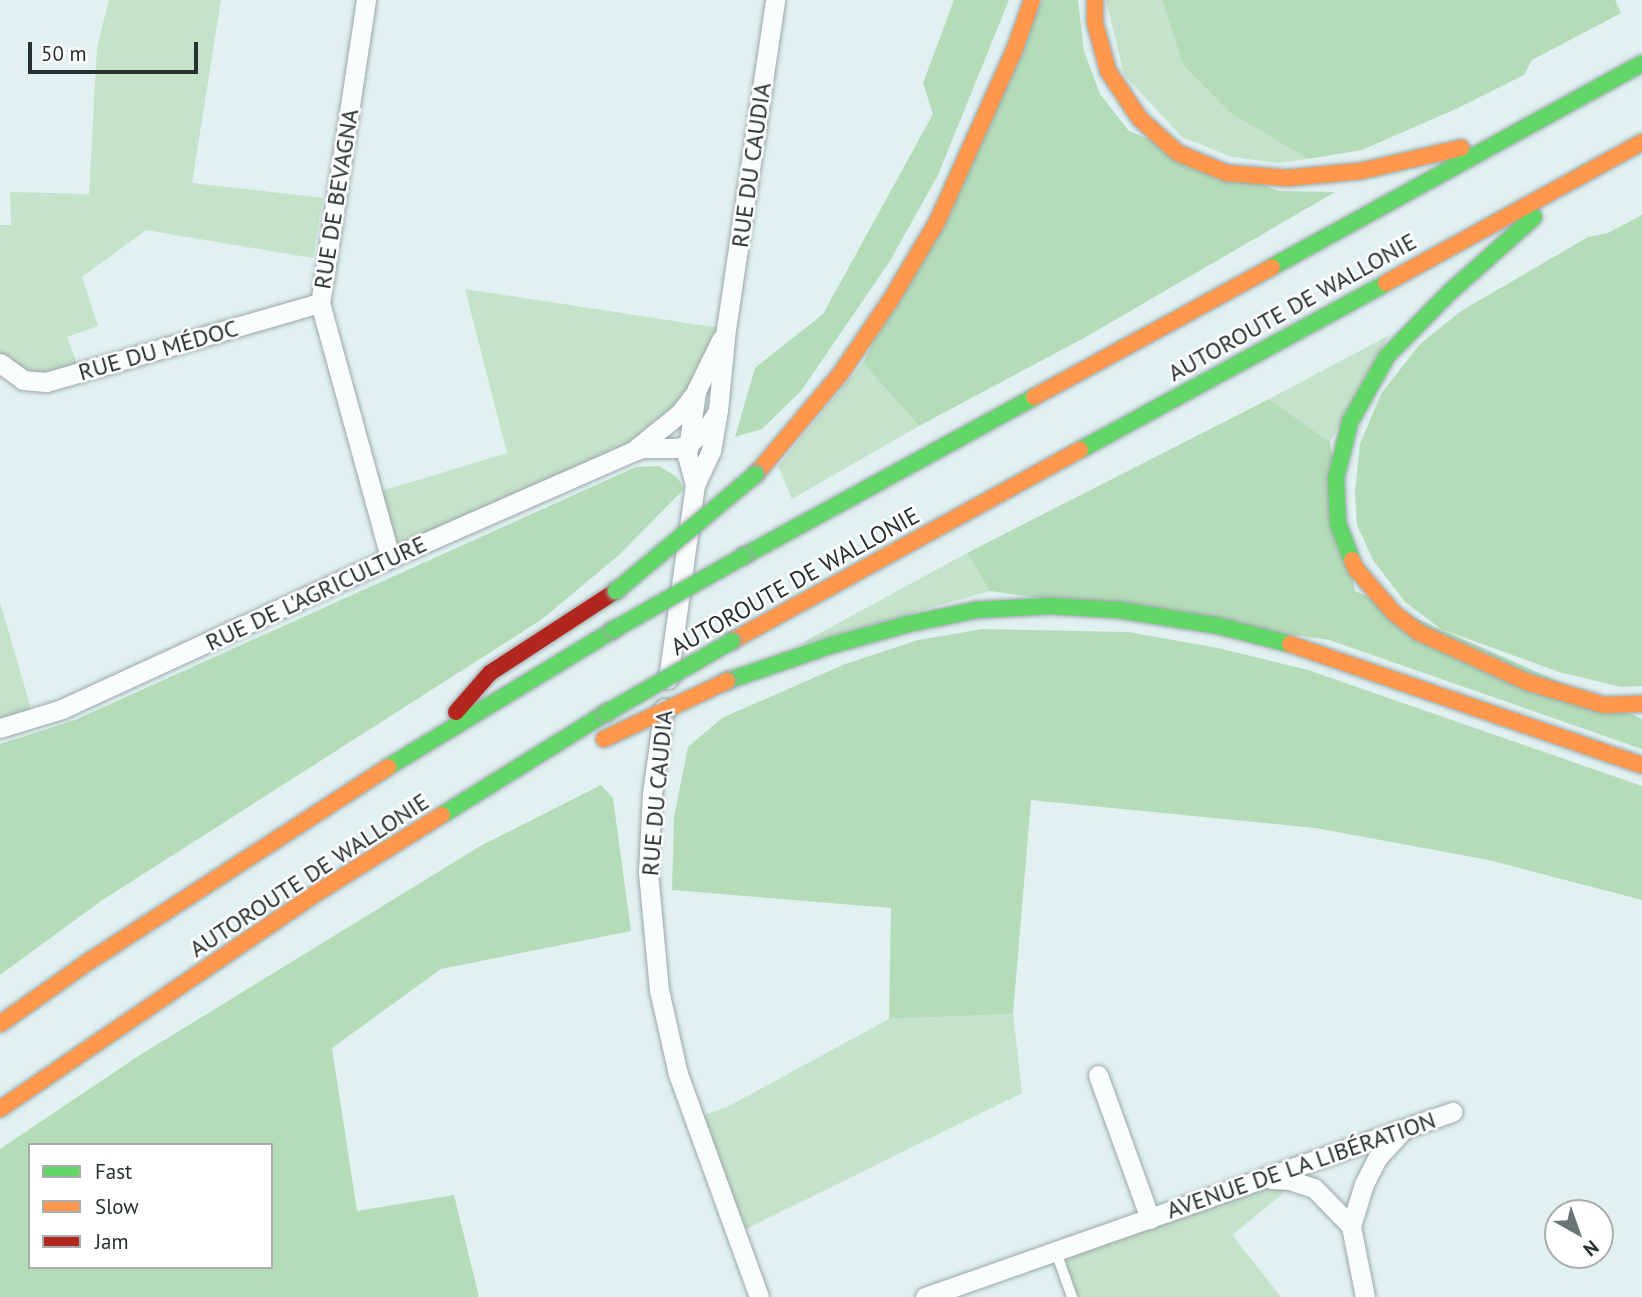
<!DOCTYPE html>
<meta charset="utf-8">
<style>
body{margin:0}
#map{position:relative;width:1642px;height:1297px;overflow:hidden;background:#e1f1f2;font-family:"PT Sans",sans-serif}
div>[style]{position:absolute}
.green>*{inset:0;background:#c5e2ca}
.forest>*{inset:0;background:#b4dcb8}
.roads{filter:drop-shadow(0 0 2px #9ba7a8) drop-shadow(0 0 2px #9ba7a8)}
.lane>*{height:10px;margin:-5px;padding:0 5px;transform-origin:5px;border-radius:5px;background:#fafdfd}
.street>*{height:19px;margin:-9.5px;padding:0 9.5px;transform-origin:9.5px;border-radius:9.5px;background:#fafdfd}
.fast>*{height:16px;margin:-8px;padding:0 8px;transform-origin:8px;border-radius:8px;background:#63d668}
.slow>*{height:16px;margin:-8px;padding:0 8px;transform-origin:8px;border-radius:8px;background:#ff974d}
.jam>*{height:16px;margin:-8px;padding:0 8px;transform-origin:8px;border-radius:8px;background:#b3261e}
.bridges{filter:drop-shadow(0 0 2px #9ba7a8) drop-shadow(0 0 2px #9ba7a8)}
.fast-bridge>*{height:16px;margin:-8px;padding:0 8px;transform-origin:8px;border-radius:8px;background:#63d668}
.slow-bridge>*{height:16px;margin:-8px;padding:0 8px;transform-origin:8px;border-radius:8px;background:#ff974d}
span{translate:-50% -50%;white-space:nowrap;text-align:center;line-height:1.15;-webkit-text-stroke:5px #fff;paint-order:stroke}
.street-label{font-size:24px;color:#273132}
.legend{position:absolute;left:28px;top:1143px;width:245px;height:126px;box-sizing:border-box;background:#fff;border:2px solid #a9adad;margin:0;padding:9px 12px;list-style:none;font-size:21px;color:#273132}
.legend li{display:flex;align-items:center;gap:14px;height:35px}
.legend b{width:35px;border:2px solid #a9adad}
.north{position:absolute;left:1544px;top:1199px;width:70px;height:70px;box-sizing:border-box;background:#fff;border:2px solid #a9adad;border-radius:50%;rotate:140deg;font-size:19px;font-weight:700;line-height:28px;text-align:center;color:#273132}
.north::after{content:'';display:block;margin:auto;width:24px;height:32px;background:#687475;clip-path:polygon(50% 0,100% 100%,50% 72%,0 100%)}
.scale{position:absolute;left:28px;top:42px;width:170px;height:32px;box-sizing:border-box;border:4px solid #273132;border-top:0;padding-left:9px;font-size:21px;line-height:24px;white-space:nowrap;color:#273132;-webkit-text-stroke:5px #fff;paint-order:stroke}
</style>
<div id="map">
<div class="green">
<div style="clip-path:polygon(109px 0,221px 0,192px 183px,323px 198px,313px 258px,146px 230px,82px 277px,98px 326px,67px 337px,80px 372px,46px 382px,0 363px,0 225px,11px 225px,10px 192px,89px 194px,97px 47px)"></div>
<div style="clip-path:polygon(1106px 0,1162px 0,1183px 65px,1229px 112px,1308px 159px,1278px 163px,1232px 157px,1182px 137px,1124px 75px)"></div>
<div style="clip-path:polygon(465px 289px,726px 329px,669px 423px,390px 558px,372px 494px,507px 453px)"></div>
<div style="clip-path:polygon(1388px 336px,1330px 442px,1269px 399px)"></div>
<div style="clip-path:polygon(863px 363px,919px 426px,792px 499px,778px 466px)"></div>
<div style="clip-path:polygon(967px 553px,990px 591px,798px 645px)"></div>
<div style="clip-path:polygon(0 602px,34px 719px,0 728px)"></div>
<div style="clip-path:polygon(1013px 1014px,1022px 1093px,736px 1234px,693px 1119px,729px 1106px,889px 1019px)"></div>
<div style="clip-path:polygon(1265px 1178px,1297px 1182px,1232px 1235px,1281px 1297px,1073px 1297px,1056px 1252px)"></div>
</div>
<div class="forest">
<div style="clip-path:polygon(954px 0,1009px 0,938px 175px,890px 261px,801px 391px,762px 429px,735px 437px,755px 368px,823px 314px,933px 114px,923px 83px)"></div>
<div style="clip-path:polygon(1042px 0,1078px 0,1084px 51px,1100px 94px,1129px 131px,1279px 191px,1335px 192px,1084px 338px,919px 426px,863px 363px)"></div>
<div style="clip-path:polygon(1162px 0,1615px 0,1621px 13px,1532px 60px,1524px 75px,1458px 108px,1362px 150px,1308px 159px,1229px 112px,1183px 65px)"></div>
<div style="clip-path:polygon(1642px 215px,1642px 686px,1621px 687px,1559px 672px,1441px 629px,1405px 602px,1373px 560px,1357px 525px,1355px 492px,1360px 444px,1381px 394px,1420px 344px,1461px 311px,1588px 237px,1608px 233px)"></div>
<div style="clip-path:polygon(1269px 399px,1330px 442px,1355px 591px,1642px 719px,1642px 749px,1329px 640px,990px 591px,967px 553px)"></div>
<div style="clip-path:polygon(659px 466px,677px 477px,684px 489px,619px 555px,541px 620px,101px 901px,0 975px,0 744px,75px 720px,636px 467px)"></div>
<div style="clip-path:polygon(983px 629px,1128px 632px,1218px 648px,1308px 670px,1642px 786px,1642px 900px,1489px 860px,1315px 828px,1031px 800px,1013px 1014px,889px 1019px,891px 908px,672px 890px,674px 817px,688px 747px,722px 718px,845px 664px,918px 640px)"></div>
<div style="clip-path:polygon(evenodd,601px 785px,613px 798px,631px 931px,441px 969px,332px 1048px,357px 1211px,454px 1195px,479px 1297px,0 1297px,0 1149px,140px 1055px,482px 845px,601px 785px,30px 1145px,271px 1145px,271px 1267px,30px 1267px,30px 1145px)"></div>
</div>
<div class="roads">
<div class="lane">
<div style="left:1056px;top:1252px;width:48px;rotate:70.4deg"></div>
</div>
<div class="street">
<div style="left:366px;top:0;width:306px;rotate:98.6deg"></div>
<div style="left:320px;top:303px;width:264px;rotate:74.6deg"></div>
<div style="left:0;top:363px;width:29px;rotate:36deg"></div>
<div style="left:23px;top:380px;width:23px;rotate:5deg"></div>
<div style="left:46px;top:382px;width:285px;rotate:-16.1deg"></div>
<div style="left:632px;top:452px;width:60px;rotate:-39deg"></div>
<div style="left:679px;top:414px;width:24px;rotate:-52deg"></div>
<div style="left:695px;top:485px;width:30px;rotate:-105deg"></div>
<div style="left:687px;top:456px;width:66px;rotate:-82.1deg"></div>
<div style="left:696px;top:391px;width:57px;rotate:-63.9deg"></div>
<div style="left:668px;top:679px;width:196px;rotate:-82.1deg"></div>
<div style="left:695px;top:485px;width:38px;rotate:-65deg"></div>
<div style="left:711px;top:451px;width:42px;rotate:-80.3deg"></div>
<div style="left:718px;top:410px;width:81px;rotate:-84.4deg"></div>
<div style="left:726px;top:329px;width:333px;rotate:-81.5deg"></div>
<div style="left:664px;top:708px;width:86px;rotate:98deg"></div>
<div style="left:652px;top:793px;width:79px;rotate:92.9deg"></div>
<div style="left:648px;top:872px;width:119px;rotate:84.7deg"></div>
<div style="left:659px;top:990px;width:86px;rotate:77.3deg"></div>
<div style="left:678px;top:1074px;width:237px;rotate:70deg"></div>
<div style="left:0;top:728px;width:65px;rotate:-17deg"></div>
<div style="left:62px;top:709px;width:361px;rotate:-24.7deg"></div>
<div style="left:390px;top:558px;width:263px;rotate:-23.7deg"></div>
<div style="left:631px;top:452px;width:13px;rotate:-18deg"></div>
<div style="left:643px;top:448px;width:35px"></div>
<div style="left:678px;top:448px;width:12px;rotate:-20deg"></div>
<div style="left:689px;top:444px;width:24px;rotate:-42deg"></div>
<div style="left:707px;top:428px;width:17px;rotate:-57deg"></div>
<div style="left:1098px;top:1075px;width:153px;rotate:70.1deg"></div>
<div style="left:1271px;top:1179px;width:18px;rotate:3deg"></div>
<div style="left:1289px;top:1180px;width:26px;rotate:18deg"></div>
<div style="left:1314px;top:1188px;width:53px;rotate:45.8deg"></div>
<div style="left:925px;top:1297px;width:559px;rotate:-19.34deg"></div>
<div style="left:1365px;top:1297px;width:72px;rotate:-101.2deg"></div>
<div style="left:1351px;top:1226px;width:44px;rotate:-72.8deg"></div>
<div style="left:1364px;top:1184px;width:30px;rotate:-63deg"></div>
<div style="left:1378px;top:1157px;width:34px;rotate:-47deg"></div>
</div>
<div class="fast">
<div style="left:1272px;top:267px;width:422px;rotate:-28.8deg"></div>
<div style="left:1080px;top:450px;width:349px;rotate:-28.6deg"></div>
<div style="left:744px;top:556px;width:331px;rotate:-28.7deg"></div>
<div style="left:1352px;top:560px;width:39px;rotate:-111deg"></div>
<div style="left:1338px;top:524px;width:46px;rotate:-92.5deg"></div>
<div style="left:1336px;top:478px;width:58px;rotate:-76deg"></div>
<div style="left:1350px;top:422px;width:76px;rotate:-60.7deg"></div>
<div style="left:1387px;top:356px;width:91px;rotate:-45.4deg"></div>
<div style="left:1451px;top:291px;width:111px;rotate:-41.7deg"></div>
<div style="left:727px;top:681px;width:111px;rotate:-18.9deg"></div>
<div style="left:832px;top:645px;width:79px;rotate:-15.4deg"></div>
<div style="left:908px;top:624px;width:69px;rotate:-11.6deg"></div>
<div style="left:976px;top:610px;width:75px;rotate:-3.1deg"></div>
<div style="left:1051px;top:606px;width:68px;rotate:3.4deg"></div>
<div style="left:1119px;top:610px;width:101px;rotate:9.1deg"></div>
<div style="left:1219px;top:626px;width:73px;rotate:14.2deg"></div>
<div style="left:388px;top:767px;width:263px;rotate:-31.3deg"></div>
<div style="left:442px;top:815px;width:193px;rotate:-31.9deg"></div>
</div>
<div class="slow">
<div style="left:1095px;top:0;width:23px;rotate:90deg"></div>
<div style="left:1095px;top:23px;width:50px;rotate:74.8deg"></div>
<div style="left:1108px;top:71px;width:58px;rotate:56.3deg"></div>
<div style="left:1140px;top:119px;width:51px;rotate:41.8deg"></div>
<div style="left:1178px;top:153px;width:52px;rotate:22.6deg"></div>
<div style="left:1226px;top:173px;width:61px;rotate:4.7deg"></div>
<div style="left:1287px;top:178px;width:74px;rotate:-5.4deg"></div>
<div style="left:1361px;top:171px;width:103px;rotate:-13deg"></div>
<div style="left:1386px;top:283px;width:292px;rotate:-28.8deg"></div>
<div style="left:1034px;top:397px;width:271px;rotate:-28.6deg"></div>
<div style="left:756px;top:474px;width:132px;rotate:-49.9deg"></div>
<div style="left:841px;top:373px;width:87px;rotate:-55.8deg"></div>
<div style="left:890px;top:301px;width:92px;rotate:-59.3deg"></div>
<div style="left:937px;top:222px;width:188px;rotate:-65.8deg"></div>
<div style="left:1014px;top:51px;width:54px;rotate:-70.6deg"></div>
<div style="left:1352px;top:560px;width:10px;rotate:66deg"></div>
<div style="left:1356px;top:569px;width:58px;rotate:49.2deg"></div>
<div style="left:1394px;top:613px;width:31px;rotate:38deg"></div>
<div style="left:1418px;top:632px;width:120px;rotate:24.6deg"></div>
<div style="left:1527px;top:682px;width:80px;rotate:16.6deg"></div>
<div style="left:1604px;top:705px;width:38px;rotate:-2deg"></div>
<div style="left:732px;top:641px;width:397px;rotate:-28.8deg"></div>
<div style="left:1290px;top:644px;width:372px;rotate:19deg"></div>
<div style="left:0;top:1024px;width:108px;rotate:-35.2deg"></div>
<div style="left:88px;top:962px;width:358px;rotate:-33deg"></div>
<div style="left:0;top:1109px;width:391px;rotate:-34.3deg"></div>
<div style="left:323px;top:889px;width:140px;rotate:-31.9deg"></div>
</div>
<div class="jam">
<div style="left:456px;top:712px;width:52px;rotate:-48.9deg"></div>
<div style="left:490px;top:673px;width:150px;rotate:-33.1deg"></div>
</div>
</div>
<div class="bridges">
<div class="fast-bridge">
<div style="left:616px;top:591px;width:182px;rotate:-39.9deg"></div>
<div style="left:613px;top:630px;width:150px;rotate:-29.5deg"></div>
<div style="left:606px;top:713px;width:145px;rotate:-29.7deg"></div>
</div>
<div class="slow-bridge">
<div style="left:604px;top:739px;width:136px;rotate:-25.2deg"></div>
</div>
</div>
<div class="street-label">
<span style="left:751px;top:165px;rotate:-82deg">RUE DU CAUDIA</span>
<span style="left:336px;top:199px;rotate:-81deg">RUE DE BEVAGNA</span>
<span style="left:1292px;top:307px;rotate:-29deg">AUTOROUTE DE WALLONIE</span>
<span style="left:158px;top:350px;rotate:-16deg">RUE DU MÉDOC</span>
<span style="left:795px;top:581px;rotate:-29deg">AUTOROUTE DE WALLONIE</span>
<span style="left:316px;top:593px;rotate:-25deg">RUE DE L'AGRICULTURE</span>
<span style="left:657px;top:793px;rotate:-85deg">RUE DU CAUDIA</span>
<span style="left:309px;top:875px;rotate:-33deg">AUTOROUTE DE WALLONIE</span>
<span style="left:1301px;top:1165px;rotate:-19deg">AVENUE DE LA LIBÉRATION</span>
</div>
<ul class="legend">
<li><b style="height:9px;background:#63d668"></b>Fast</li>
<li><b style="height:9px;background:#ff974d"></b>Slow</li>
<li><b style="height:9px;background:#b3261e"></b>Jam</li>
</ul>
<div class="north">N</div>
<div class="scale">50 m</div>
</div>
